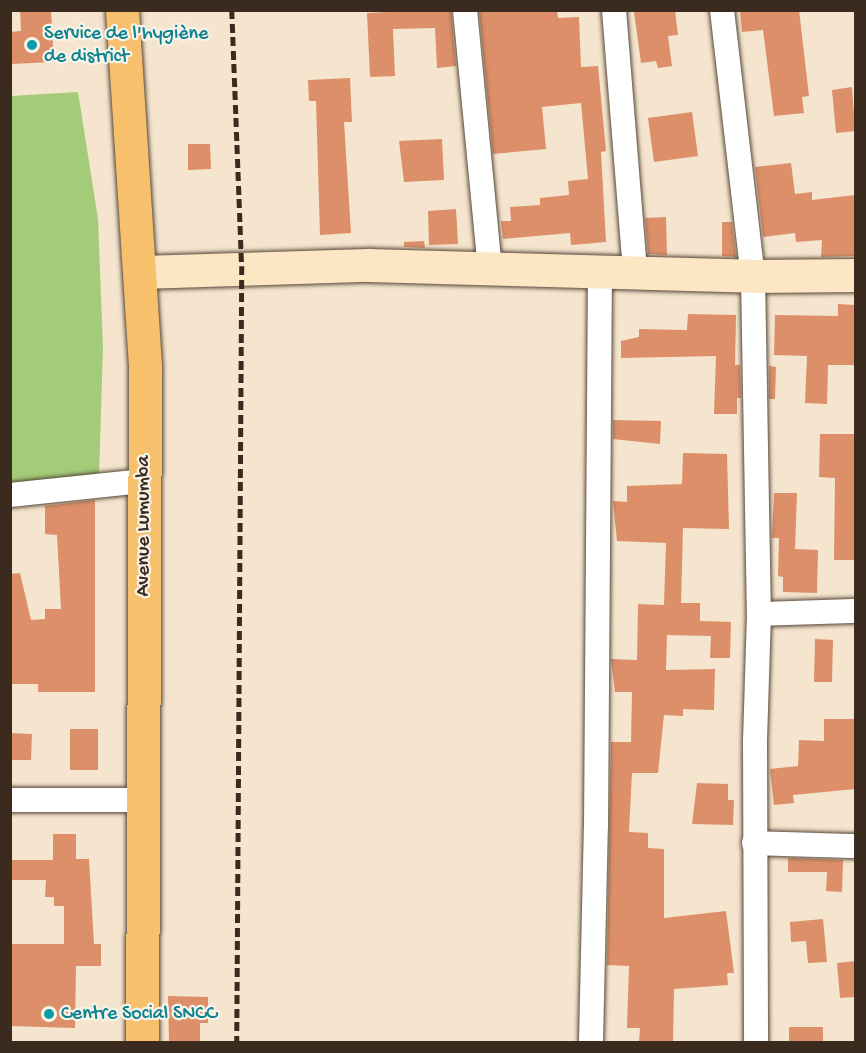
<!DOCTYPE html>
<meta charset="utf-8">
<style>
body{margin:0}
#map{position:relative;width:866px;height:1053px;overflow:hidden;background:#f5e5ce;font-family:"Gochi Hand",sans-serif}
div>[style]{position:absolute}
.green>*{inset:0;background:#a4cc78}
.building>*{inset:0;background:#dc8f69}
.roads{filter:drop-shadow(0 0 2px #574638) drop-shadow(0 0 2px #574638)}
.street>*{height:24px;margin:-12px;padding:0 12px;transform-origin:12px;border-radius:12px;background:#fff}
.secondary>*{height:33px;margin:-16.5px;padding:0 16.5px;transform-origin:16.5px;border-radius:16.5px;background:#fce6c4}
.highway>*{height:33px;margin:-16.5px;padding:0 16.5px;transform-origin:16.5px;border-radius:16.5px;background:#f7c06c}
.rail>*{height:4.5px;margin-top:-2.25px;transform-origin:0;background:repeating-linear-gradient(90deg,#3b2a1e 0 9px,transparent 0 13.5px)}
.dots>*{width:16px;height:16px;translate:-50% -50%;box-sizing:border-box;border:3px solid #f7f3e8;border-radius:50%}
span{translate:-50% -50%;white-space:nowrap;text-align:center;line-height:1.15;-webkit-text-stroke:4.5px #f7f3e8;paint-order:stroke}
.culture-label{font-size:20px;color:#0d838f}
.left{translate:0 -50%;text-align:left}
.street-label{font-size:20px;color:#3b2a1e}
.frame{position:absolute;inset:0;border:12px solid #3b2a1e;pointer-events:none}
</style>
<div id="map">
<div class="green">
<div style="clip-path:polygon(78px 92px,98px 219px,103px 347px,99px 475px,11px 485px,11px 96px)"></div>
</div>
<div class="building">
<div style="clip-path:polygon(20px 10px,51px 10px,54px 62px,10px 64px,10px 32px,21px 31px)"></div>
<div style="clip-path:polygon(431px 10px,451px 10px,456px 66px,437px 68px,435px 28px,393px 29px,395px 76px,370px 77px,367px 13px)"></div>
<div style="clip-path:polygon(479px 10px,557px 10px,558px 18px,579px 17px,581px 67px,598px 66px,606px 151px,601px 152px,606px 242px,571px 245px,570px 233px,503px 239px,501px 221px,511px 221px,510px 207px,540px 205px,540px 198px,569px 195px,568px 181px,588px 179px,581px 103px,542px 107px,546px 149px,493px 154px)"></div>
<div style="clip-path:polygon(675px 10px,678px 35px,668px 36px,672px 66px,658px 68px,656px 61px,641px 63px,634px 12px)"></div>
<div style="clip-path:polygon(740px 10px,799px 10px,809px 96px,802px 97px,804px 113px,774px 116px,763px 30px,742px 32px)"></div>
<div style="clip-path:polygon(350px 78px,352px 122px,344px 122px,351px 233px,320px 235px,316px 101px,309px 101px,308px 80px)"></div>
<div style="clip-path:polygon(852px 87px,855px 131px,836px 133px,832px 90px)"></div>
<div style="clip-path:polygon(692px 112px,698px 156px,654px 162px,648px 118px)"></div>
<div style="clip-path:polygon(442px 139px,444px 180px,404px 182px,399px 141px)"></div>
<div style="clip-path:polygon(188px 144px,210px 144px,211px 169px,188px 170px)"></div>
<div style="clip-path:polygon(791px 163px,795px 194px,812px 192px,812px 200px,855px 195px,855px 256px,821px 257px,822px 240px,796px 242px,795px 233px,763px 237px,755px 167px)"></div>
<div style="clip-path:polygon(456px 209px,458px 244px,429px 245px,428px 211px)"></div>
<div style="clip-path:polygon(666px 217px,667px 255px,648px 254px,645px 218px)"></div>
<div style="clip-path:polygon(722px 222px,732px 222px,736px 257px,722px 256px)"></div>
<div style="clip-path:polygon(424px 241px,425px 248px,404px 247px,404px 242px)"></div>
<div style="clip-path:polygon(838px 304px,855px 305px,855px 365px,828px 365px,827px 404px,805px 403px,807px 356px,774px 355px,775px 315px,838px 316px)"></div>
<div style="clip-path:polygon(688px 314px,736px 315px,735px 365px,740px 365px,741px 398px,737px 398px,737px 414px,714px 414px,716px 356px,621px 358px,621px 341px,639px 337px,639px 329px,687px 330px)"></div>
<div style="clip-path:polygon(769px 366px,776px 367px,775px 399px,769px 399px)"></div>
<div style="clip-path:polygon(613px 420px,661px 421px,660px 444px,613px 439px)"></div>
<div style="clip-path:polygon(820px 434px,854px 434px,855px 560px,834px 560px,835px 478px,819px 477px)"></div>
<div style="clip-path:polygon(683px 453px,727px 454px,729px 529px,683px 528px,681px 603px,700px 603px,700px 621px,731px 622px,730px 658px,710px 658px,711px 636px,667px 635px,666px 670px,715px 669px,714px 710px,683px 709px,683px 716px,664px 715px,658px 773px,632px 773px,629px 832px,648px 833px,648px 848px,664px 849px,664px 918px,726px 911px,734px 973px,727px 973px,728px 985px,674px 989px,673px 1042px,639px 1042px,640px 1028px,627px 1028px,629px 966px,607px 965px,611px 742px,631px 742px,632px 692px,615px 692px,611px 659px,637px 660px,638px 604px,664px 605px,666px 543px,617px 541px,613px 501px,627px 502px,627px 486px,682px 484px)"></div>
<div style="clip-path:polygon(774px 493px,797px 493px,795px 549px,818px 550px,817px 593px,783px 592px,783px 577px,778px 576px,779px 538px,772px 538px)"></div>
<div style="clip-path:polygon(95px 500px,95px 692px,38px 692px,38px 684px,10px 684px,10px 574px,20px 573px,31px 620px,45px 619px,45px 609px,61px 609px,57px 535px,45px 534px,45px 506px)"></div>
<div style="clip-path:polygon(815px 639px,833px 640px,832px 682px,814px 682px)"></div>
<div style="clip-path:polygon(824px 719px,855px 719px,855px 789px,793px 795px,794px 803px,774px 805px,770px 769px,798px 766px,799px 740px,824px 741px)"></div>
<div style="clip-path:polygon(70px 729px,98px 729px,98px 770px,70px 770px)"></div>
<div style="clip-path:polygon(10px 733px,32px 734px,31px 760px,10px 760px)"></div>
<div style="clip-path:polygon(697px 783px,728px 784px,728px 800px,734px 800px,733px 825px,692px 824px)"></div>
<div style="clip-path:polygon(53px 834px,76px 834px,76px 859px,89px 859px,94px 944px,101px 944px,101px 966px,76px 966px,75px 1028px,10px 1026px,10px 944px,64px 944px,64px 906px,54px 906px,54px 897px,45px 897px,46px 880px,10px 880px,10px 860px,53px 860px)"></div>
<div style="clip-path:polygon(788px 858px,843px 860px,842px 892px,826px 891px,827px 872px,788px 872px)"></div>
<div style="clip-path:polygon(823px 919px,827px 962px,808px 963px,806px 941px,791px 942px,790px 922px)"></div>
<div style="clip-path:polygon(855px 961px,855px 997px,840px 998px,837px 963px)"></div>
<div style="clip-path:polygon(168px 996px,208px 997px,208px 1023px,200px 1023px,200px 1042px,169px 1042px)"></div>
<div style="clip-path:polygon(789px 1027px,823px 1027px,823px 1042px,789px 1042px)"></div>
</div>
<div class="roads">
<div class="street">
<div style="left:465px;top:10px;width:262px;rotate:84.5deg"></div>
<div style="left:614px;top:10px;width:262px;rotate:85.4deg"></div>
<div style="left:722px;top:10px;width:268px;rotate:83.4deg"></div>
<div style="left:753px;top:276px;width:338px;rotate:89deg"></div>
<div style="left:759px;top:614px;width:127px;rotate:91.8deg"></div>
<div style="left:755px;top:741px;width:301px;rotate:89.8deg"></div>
<div style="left:10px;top:495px;width:135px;rotate:-6deg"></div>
<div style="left:759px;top:614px;width:97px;rotate:-1.8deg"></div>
<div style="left:10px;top:800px;width:134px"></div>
<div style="left:754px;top:843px;width:102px;rotate:1.7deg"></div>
<div style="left:591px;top:1042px;width:215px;rotate:-88.7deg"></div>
<div style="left:596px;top:827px;width:557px;rotate:-89.59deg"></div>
</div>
<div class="secondary">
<div style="left:141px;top:272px;width:227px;rotate:-1.8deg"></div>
<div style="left:368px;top:265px;width:385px;rotate:1.6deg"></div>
<div style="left:753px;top:276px;width:103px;rotate:-0.6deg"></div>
</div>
<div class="highway">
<div style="left:122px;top:10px;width:357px;rotate:86.3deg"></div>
<div style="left:145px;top:366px;width:676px;rotate:90.25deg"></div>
</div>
</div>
<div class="rail">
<div style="left:232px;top:10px;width:256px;rotate:87.8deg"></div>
<div style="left:242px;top:266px;width:776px;rotate:90.37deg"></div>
</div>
<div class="dots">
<div style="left:32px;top:45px;background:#0f9aa8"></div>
<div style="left:49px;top:1014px;background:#0f9aa8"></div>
</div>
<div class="culture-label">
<span class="left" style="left:44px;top:46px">Service de l'hygiène<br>de district</span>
<span class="left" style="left:61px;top:1014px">Centre Social SNCC</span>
</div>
<div class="street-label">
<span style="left:144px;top:526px;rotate:-90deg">Avenue Lumumba</span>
</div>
<div class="frame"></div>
</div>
